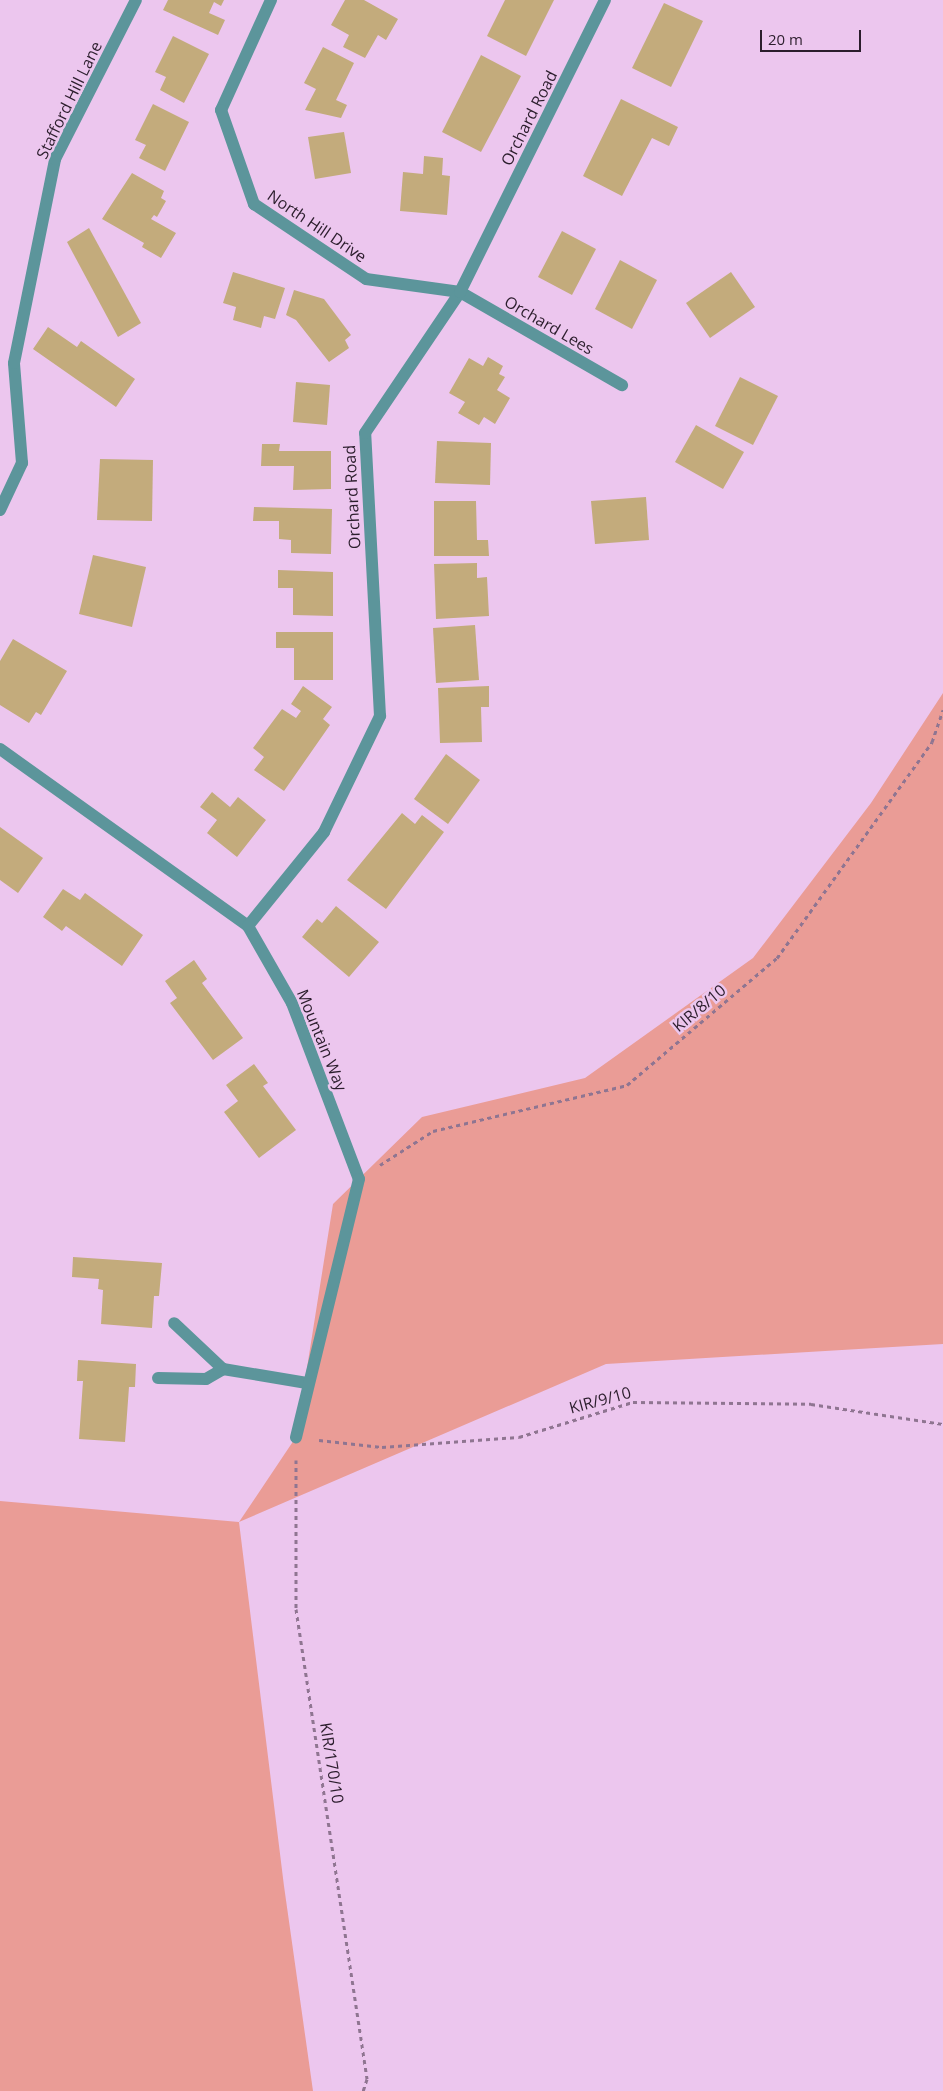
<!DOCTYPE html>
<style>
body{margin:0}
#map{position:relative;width:943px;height:2091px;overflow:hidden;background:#ecc6ee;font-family:"Open Sans",sans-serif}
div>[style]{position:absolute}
.green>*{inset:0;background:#ea9c96}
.building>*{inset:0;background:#c3ab7c}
.path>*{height:3px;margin-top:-1.5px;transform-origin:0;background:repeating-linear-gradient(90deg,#8f7591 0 4px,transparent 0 8px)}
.lane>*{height:12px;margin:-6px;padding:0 6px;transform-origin:6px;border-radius:6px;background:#5c959b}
.street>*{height:12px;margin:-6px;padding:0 6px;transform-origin:6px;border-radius:6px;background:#5c959b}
span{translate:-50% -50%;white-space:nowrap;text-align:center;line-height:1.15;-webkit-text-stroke:5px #ecc6ee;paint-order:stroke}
.street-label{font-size:16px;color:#2b1d2c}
.scale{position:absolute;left:760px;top:30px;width:101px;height:22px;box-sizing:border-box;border:2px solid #2b1d2c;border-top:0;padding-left:6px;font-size:15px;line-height:18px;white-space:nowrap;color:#2b1d2c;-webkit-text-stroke:4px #ecc6ee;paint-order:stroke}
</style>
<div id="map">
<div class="green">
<div style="clip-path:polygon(943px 693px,943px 1344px,606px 1364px,239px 1522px,284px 1886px,313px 2091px,0 2091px,0 1501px,239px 1522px,296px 1437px,333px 1204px,422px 1117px,585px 1078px,753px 958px,871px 803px)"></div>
</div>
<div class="building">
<div style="clip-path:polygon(168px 0,224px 0,221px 6px,214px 2px,209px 13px,225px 20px,218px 35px,163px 10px)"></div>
<div style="clip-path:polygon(345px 0,364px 0,398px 19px,386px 40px,378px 35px,365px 58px,343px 47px,349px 35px,331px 25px)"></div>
<div style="clip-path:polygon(505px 0,554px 0,526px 56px,487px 36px)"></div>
<div style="clip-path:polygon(664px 3px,703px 21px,671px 87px,632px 68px)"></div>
<div style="clip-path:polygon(173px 36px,209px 54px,184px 103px,160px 90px,166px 77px,155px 72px)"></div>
<div style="clip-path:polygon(323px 47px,354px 63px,336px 100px,347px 105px,341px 118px,305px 110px,316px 89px,304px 83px)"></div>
<div style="clip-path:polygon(481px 55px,521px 76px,481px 152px,442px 132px)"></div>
<div style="clip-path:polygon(621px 99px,678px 127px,669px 146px,652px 138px,622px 196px,583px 176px)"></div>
<div style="clip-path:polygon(153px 104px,189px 122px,165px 171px,139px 158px,146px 145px,135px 140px)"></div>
<div style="clip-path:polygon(344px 132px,351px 173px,315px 179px,308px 137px)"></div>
<div style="clip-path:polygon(424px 156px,443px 158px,442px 175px,450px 176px,447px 215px,400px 211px,403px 172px,423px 174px)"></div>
<div style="clip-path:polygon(132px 173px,164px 191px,161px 198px,166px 201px,157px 217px,154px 215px,151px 219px,176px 233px,161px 258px,142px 247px,144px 243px,102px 219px)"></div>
<div style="clip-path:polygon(89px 228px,141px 323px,118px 337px,67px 242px)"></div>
<div style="clip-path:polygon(562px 231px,596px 249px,572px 295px,538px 277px)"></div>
<div style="clip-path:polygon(620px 260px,657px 280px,632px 329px,595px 309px)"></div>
<div style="clip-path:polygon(233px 272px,285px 288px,275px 319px,264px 316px,261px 328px,233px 320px,236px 307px,223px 303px)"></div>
<div style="clip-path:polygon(731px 272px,755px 307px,710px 338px,686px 303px)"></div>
<div style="clip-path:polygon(294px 290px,324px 299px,351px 335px,345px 340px,349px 348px,329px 362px,296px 320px,286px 315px)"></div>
<div style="clip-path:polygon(48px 327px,77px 347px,81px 341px,135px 379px,116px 407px,33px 349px)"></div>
<div style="clip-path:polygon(488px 357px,503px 366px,499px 374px,505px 377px,497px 390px,510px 398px,495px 424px,484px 417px,479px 425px,458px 413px,465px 402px,449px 393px,469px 358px,483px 366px)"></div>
<div style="clip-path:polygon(740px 377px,778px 396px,753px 445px,715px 426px)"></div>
<div style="clip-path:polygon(296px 382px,330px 385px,327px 425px,293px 422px)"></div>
<div style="clip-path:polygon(696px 425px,744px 452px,723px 489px,675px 462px)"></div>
<div style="clip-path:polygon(437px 441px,491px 443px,490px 485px,435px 483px)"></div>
<div style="clip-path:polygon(262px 444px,280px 444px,279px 451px,331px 451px,331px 489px,293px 490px,294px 466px,261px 466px)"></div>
<div style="clip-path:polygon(100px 459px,153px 460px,152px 521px,97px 520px)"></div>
<div style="clip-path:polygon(646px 497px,649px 540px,595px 544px,591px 501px)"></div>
<div style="clip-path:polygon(434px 501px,476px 501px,477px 540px,488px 540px,489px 556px,434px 556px)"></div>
<div style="clip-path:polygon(254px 507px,332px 509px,331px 554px,291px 553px,291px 540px,279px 539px,279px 521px,253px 521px)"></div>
<div style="clip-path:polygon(93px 555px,146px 567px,132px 627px,79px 614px)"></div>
<div style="clip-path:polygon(477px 563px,477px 578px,487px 577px,489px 616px,436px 619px,434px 564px)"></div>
<div style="clip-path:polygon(278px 570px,333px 572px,333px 616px,293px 615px,293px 588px,278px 588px)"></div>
<div style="clip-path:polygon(475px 625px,479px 680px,436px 683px,433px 628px)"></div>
<div style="clip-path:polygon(276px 632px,333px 632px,333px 680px,294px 680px,294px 648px,276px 648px)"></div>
<div style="clip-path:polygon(13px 639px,67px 671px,41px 715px,36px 712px,29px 723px,0 705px,0 661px)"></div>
<div style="clip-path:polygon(303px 686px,332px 707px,323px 719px,330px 725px,284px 791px,254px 770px,264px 757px,253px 748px,282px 709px,296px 718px,301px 711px,291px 704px)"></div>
<div style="clip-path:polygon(489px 686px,489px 707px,481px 707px,482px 742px,440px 743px,438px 688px)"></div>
<div style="clip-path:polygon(446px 754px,480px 780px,448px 824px,414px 799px)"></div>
<div style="clip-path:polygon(212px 792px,230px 807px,238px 797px,266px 820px,237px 857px,207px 833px,217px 820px,200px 807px)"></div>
<div style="clip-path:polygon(402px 813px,415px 824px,422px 815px,444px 832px,386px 909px,347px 880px)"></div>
<div style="clip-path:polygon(0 827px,43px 858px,18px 893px,0 880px)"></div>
<div style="clip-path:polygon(63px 889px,80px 900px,85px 893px,143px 935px,122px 966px,66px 926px,62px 931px,43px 917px)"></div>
<div style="clip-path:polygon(336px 906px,379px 942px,349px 977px,302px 937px,317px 919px,322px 923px)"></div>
<div style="clip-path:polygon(194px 960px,207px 979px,202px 983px,243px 1038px,213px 1060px,170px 1003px,177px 998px,165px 981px)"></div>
<div style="clip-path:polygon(254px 1064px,268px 1083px,263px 1086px,296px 1130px,259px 1158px,224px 1112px,238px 1101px,226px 1085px)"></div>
<div style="clip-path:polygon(73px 1257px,162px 1263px,159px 1296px,154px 1296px,152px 1328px,101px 1324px,103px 1290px,98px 1289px,99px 1279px,72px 1277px)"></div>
<div style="clip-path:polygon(78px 1360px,136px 1364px,135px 1387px,129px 1387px,125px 1442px,79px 1439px,83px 1381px,77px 1381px)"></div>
</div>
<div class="path">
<div style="left:380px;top:1165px;width:63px;rotate:-32.7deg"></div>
<div style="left:433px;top:1131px;width:199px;rotate:-13.3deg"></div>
<div style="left:627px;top:1085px;width:197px;rotate:-40.3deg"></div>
<div style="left:777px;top:958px;width:266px;rotate:-54.3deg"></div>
<div style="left:932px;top:742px;width:34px;rotate:-71deg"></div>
<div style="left:319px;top:1440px;width:63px;rotate:6.3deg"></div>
<div style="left:382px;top:1447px;width:137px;rotate:-4.2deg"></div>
<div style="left:519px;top:1437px;width:119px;rotate:-17.1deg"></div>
<div style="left:633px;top:1402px;width:178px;rotate:0.6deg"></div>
<div style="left:811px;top:1404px;width:134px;rotate:8.6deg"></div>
<div style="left:296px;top:1460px;width:149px;rotate:90deg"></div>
<div style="left:296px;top:1609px;width:475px;rotate:81.4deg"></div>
<div style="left:367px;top:2079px;width:13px;rotate:108deg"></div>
</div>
<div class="lane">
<div style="left:223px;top:1369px;width:85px;rotate:9.5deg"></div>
<div style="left:158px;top:1378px;width:48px;rotate:1.2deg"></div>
<div style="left:206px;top:1379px;width:20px;rotate:-30deg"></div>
<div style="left:223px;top:1369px;width:67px;rotate:-136.8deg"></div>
</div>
<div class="street">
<div style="left:271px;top:0;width:121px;rotate:114.4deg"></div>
<div style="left:221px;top:110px;width:100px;rotate:70.7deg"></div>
<div style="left:254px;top:204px;width:135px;rotate:33.8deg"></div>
<div style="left:366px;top:279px;width:95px;rotate:7.9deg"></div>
<div style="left:460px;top:292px;width:187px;rotate:29.9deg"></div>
<div style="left:0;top:510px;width:52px;rotate:-64.9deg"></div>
<div style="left:22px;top:463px;width:100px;rotate:-94.6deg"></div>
<div style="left:14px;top:363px;width:208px;rotate:-78.6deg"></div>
<div style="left:55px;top:159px;width:178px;rotate:-63deg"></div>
<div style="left:0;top:749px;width:305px;rotate:35.5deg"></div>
<div style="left:248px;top:926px;width:89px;rotate:60.3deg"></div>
<div style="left:292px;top:1003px;width:188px;rotate:69.2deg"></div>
<div style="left:359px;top:1179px;width:266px;rotate:103.7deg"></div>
<div style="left:248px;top:926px;width:121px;rotate:-51deg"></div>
<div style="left:324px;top:832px;width:129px;rotate:-64.2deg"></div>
<div style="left:380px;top:716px;width:283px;rotate:-93deg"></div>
<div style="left:365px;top:433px;width:170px;rotate:-56deg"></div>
<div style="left:460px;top:292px;width:326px;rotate:-63.6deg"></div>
</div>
<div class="street-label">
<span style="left:69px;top:100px;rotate:-64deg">Stafford Hill Lane</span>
<span style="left:529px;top:118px;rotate:-63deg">Orchard Road</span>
<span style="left:317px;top:226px;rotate:34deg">North Hill Drive</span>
<span style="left:549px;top:325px;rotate:30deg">Orchard Lees</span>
<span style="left:352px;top:497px;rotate:-93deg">Orchard Road</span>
<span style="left:699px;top:1008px;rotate:-40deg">KIR/8/10</span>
<span style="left:322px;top:1040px;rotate:68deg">Mountain Way</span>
<span style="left:600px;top:1400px;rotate:-15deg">KIR/9/10</span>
<span style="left:332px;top:1763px;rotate:81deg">KIR/170/10</span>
</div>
<div class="scale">20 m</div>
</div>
